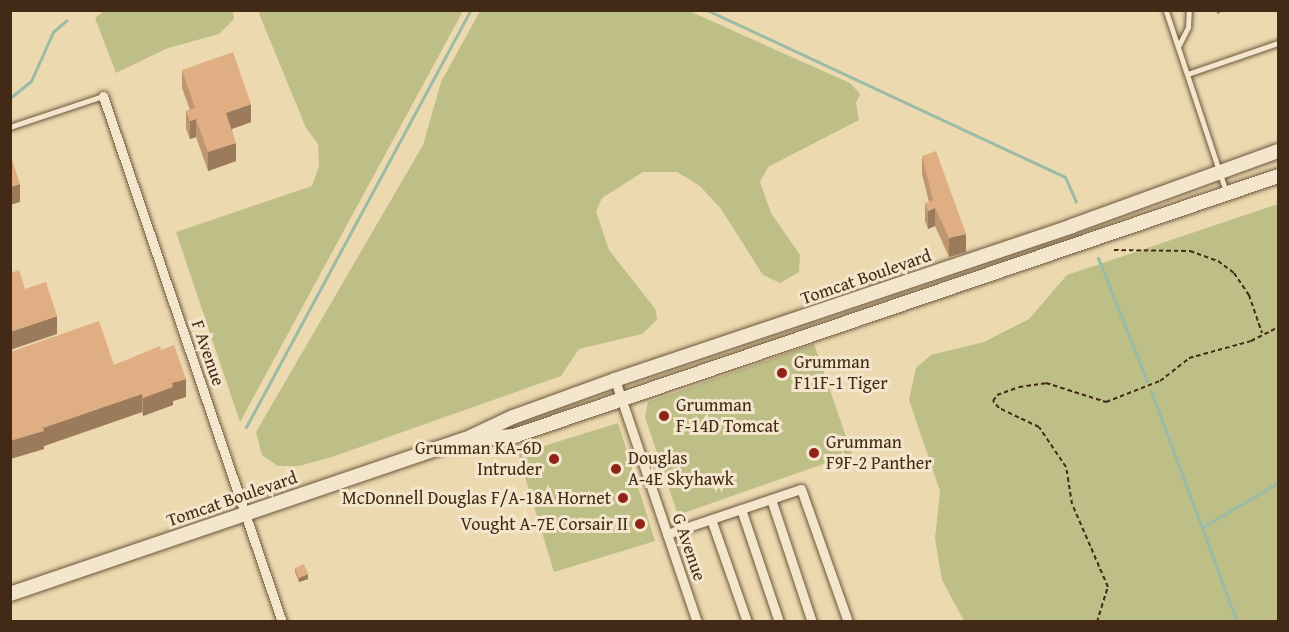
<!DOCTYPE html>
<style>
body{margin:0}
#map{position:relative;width:1289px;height:632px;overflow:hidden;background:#ecd9b0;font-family:"Gentium Book Plus",serif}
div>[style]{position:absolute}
.green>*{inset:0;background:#bebe87}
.stream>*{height:3px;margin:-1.5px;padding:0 1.5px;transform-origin:1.5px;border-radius:1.5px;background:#9abba6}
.path>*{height:2px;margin-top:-1px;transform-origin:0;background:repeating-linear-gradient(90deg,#422a16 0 4.5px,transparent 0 7.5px)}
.roads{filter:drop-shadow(0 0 2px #6c563c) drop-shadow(0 0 2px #6c563c)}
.lane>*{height:4.5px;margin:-2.25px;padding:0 2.25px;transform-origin:2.25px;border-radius:2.25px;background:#f3e6cc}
.street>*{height:9px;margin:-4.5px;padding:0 4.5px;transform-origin:4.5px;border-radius:4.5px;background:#f3e6cc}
.secondary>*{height:14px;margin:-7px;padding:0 7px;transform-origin:7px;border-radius:7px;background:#f3e6cc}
.wall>*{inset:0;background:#c09671}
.shaded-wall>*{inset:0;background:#9c7a5c}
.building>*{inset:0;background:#dfae83}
.dots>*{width:16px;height:16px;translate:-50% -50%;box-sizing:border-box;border:3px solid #f3e6cc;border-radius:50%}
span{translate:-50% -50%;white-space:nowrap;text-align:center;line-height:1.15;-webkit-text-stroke:6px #f3e6cc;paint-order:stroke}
.street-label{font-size:18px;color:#422a16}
.poi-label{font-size:18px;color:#422a16}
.left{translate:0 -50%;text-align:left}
.right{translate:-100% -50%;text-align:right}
.frame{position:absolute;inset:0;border:12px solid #422a16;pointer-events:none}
</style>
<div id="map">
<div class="green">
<div style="clip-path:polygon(233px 11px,234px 19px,219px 34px,168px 48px,116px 73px,95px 18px,104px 11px)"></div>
<div style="clip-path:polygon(258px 11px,463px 11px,240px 422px,176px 232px,312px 186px,319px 166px,318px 144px,306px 128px)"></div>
<div style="clip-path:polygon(480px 11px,689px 11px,850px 83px,860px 94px,856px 103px,859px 120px,768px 167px,760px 182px,771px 213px,800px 255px,799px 272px,780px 283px,763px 275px,721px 209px,700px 186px,677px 172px,643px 172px,602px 198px,596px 211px,609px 250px,656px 310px,657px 320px,642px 334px,579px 349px,561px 376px,332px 457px,299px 466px,278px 466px,262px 455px,256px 432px,423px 145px,441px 82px)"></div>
<div style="clip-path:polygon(1278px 204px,1278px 621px,964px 621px,942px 580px,935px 539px,940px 491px,909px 400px,916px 368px,931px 355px,984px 342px,1029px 319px,1067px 275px)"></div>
<div style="clip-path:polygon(814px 344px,852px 454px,678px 515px,645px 417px,648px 402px)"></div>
<div style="clip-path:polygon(618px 423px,655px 541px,554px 572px,518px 454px)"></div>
</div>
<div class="stream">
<div style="left:707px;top:10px;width:395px;rotate:25deg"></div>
<div style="left:1065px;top:177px;width:27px;rotate:66deg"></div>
<div style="left:10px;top:98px;width:27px;rotate:-39deg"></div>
<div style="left:31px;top:81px;width:54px;rotate:-65.8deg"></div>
<div style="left:53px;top:32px;width:18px;rotate:-41deg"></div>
<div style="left:1098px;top:258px;width:132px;rotate:68.3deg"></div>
<div style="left:1151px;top:391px;width:246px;rotate:69.6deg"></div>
<div style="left:246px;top:427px;width:474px;rotate:-61.7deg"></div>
<div style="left:1204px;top:526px;width:86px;rotate:-30.2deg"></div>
</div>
<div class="path">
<div style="left:1114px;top:250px;width:76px;rotate:0.8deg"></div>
<div style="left:1190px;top:251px;width:30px;rotate:20deg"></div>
<div style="left:1218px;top:261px;width:20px;rotate:37deg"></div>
<div style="left:1234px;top:273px;width:27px;rotate:56deg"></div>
<div style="left:1249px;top:295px;width:40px;rotate:71.1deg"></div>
<div style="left:1097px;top:622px;width:37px;rotate:-73deg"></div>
<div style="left:1108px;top:587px;width:90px;rotate:-113.4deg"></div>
<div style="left:1072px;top:504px;width:37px;rotate:-99deg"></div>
<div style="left:1066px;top:467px;width:48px;rotate:-124deg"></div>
<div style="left:1039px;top:427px;width:44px;rotate:-154.6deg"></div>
<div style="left:999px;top:408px;width:9px;rotate:-131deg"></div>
<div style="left:993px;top:401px;width:7px;rotate:-56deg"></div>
<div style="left:997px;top:395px;width:23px;rotate:-20deg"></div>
<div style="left:1019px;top:387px;width:27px;rotate:-8deg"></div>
<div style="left:1046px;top:383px;width:63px;rotate:17.6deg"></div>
<div style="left:1106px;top:402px;width:58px;rotate:-21.3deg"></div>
<div style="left:1160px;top:381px;width:37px;rotate:-38deg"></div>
<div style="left:1189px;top:358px;width:64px;rotate:-15.3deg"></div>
<div style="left:1251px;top:341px;width:30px;rotate:-27deg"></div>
</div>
<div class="roads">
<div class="lane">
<div style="left:1166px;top:10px;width:193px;rotate:71.6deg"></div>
<div style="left:1178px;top:47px;width:22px;rotate:-63deg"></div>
<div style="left:1188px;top:27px;width:17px;rotate:-87deg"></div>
<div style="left:1188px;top:74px;width:95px;rotate:-19deg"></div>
<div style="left:10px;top:127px;width:98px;rotate:-18.4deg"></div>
</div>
<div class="street">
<div style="left:103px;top:96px;width:556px;rotate:71.21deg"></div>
<div style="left:615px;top:380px;width:256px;rotate:71.3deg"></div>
<div style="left:771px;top:499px;width:130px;rotate:71.6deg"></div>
<div style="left:741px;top:509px;width:119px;rotate:71.4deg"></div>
<div style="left:711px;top:519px;width:109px;rotate:70.7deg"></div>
<div style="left:667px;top:534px;width:141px;rotate:-18.6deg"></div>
<div style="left:801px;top:489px;width:141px;rotate:70.5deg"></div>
</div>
<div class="secondary">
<div style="left:474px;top:439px;width:40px;rotate:-4.3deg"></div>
<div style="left:514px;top:436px;width:807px;rotate:-18.79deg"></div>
<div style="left:10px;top:594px;width:482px;rotate:-18.8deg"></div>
<div style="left:466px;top:439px;width:52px;rotate:-25.1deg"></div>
<div style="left:513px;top:417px;width:109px;rotate:-19.9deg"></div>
<div style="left:615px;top:380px;width:482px;rotate:-18.6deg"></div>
<div style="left:1072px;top:226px;width:219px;rotate:-20deg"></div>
</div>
</div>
<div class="wall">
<div style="clip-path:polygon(182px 70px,251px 122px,232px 129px,236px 161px,208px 171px,196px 137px,190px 139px,186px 129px,186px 111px,190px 110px,182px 88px)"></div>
<div style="clip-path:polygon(922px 156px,966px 252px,949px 257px,935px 226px,928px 229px,925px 221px,925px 203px,929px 202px,922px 174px)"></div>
<div style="clip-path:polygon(161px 350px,186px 397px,173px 401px,173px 405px,143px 416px,142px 412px,44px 446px,44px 449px,10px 459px,10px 352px,114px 365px)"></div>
<div style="clip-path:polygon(295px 568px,308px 579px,299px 582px,295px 572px)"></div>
</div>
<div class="shaded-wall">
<div style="clip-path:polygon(1217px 10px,1226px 10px,1217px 14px)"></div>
<div style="clip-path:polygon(251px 104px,251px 122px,226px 131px,226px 113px)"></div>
<div style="clip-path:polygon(196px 119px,196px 137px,190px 139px,190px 121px)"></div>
<div style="clip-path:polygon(236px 143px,236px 161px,208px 171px,208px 152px)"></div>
<div style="clip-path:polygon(20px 184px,20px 202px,10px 205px,10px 187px)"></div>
<div style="clip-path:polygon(935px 208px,935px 226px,928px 229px,928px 211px)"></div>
<div style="clip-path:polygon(966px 234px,966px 252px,949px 257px,949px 238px)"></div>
<div style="clip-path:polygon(57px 316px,57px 334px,10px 350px,10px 332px)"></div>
<div style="clip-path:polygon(186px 379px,186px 397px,173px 401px,173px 405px,143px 416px,143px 398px,172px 383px)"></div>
<div style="clip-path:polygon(142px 394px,142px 412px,44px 446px,44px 449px,10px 459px,10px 441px,43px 428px)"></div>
<div style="clip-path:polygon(308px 574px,308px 579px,299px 582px,299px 578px)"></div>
</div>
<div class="building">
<div style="clip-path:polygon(233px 52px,251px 104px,226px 113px,236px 143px,208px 152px,196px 119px,190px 121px,186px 111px,195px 108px,182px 70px)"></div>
<div style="clip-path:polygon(936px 151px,966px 234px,949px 238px,935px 208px,928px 211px,925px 203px,933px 200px,922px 156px)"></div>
<div style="clip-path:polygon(10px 154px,20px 184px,10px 187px)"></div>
<div style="clip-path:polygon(19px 270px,25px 289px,46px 282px,57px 316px,10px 332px,10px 273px)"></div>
<div style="clip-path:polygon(99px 321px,114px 365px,160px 346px,161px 350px,174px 345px,186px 379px,172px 383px,173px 387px,143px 398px,142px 394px,43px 428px,44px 431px,10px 441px,10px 352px)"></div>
<div style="clip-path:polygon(304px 564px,308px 574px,299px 578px,295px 568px)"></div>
</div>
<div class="dots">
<div style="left:782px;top:373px;background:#8f2418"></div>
<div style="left:664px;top:416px;background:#8f2418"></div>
<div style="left:814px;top:453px;background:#8f2418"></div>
<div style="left:554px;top:459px;background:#8f2418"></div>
<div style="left:616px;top:469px;background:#8f2418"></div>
<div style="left:623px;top:498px;background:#8f2418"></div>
<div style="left:640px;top:524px;background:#8f2418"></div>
</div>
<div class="street-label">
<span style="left:866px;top:277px;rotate:-19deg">Tomcat Boulevard</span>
<span style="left:208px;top:353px;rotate:71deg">F Avenue</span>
<span style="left:232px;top:499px;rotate:-19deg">Tomcat Boulevard</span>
<span style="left:689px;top:547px;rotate:71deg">G Avenue</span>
</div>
<div class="poi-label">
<span class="left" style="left:794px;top:373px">Grumman<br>F11F-1 Tiger</span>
<span class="left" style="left:676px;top:416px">Grumman<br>F-14D Tomcat</span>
<span class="left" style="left:826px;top:453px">Grumman<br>F9F-2 Panther</span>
<span class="right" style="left:542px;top:459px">Grumman KA-6D<br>Intruder</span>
<span class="left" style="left:628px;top:469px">Douglas<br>A-4E Skyhawk</span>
<span class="right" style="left:611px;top:498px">McDonnell Douglas F/A-18A Hornet</span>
<span class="right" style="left:628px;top:524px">Vought A-7E Corsair II</span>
</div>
<div class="frame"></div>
</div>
